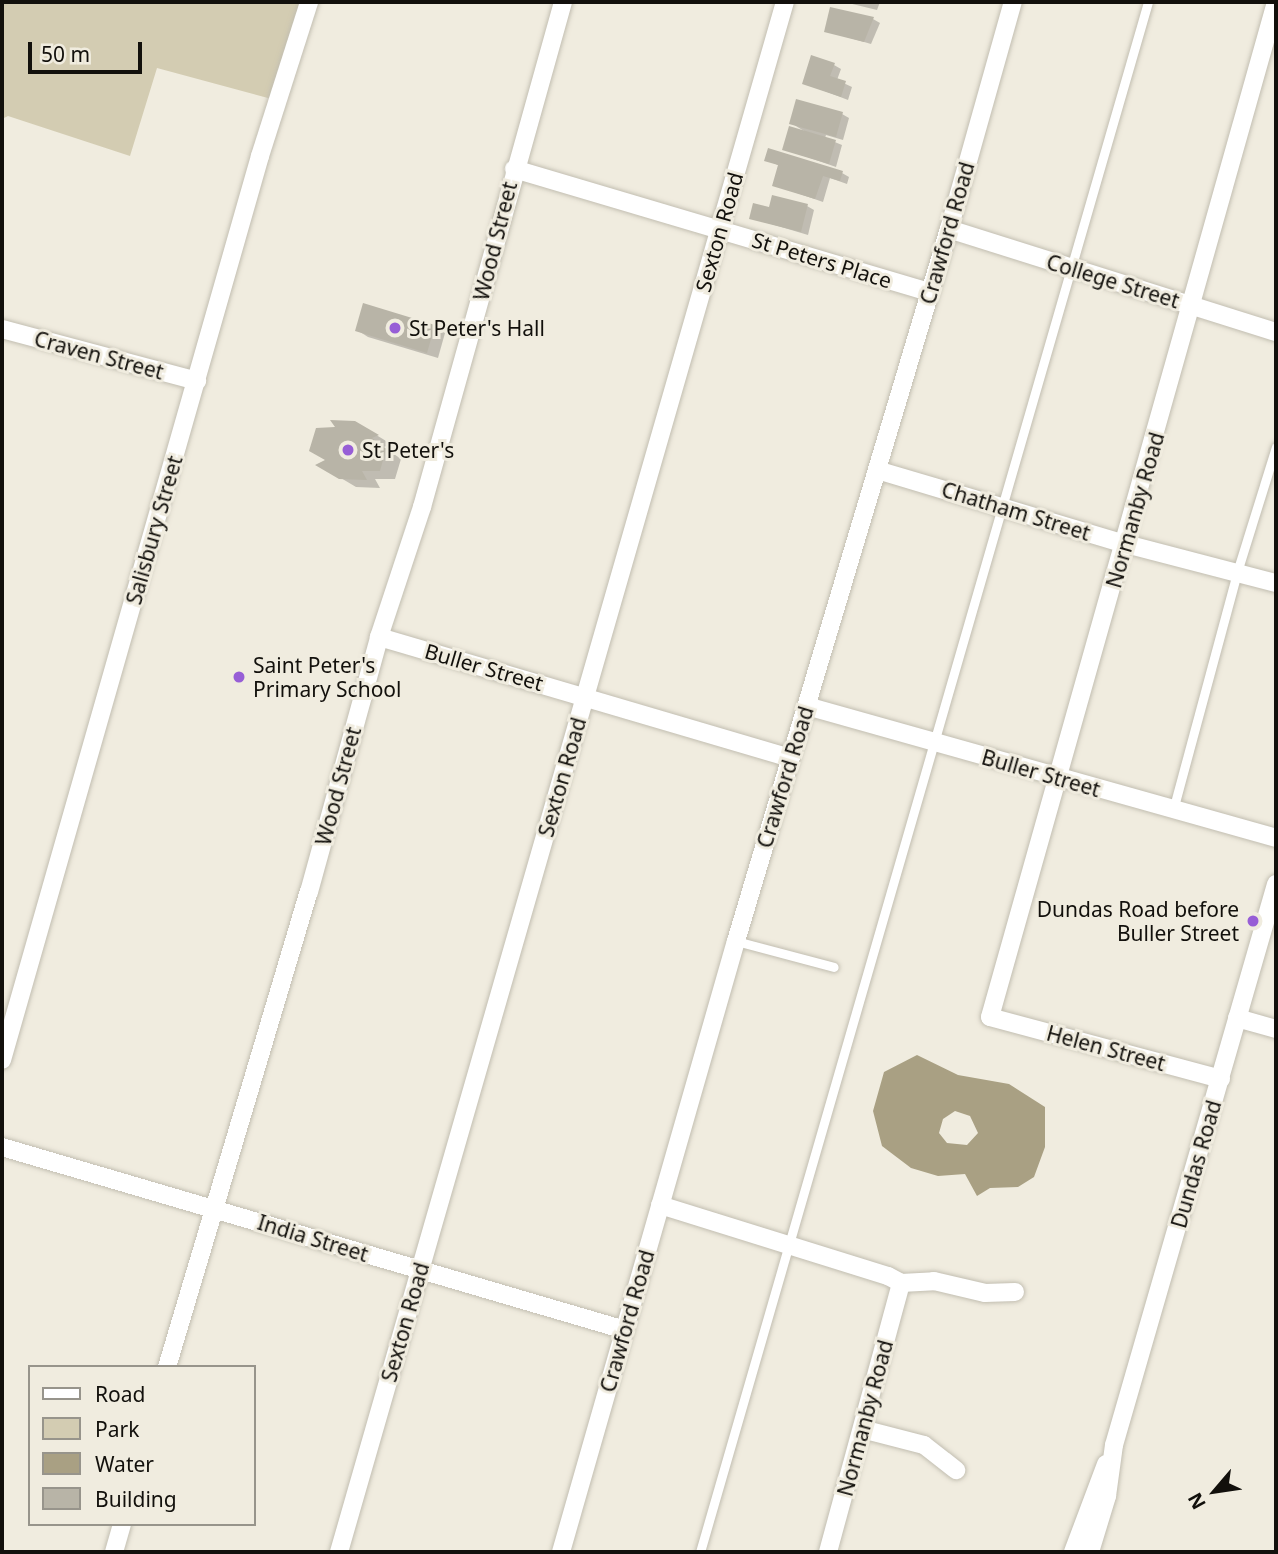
<!DOCTYPE html>
<style>
body{margin:0}
#map{position:relative;width:1278px;height:1554px;overflow:hidden;background:#f0ecdf;font-family:"Noto Sans",sans-serif}
div>[style]{position:absolute}
.green>*{inset:0;background:#d3ccb2}
.water>*{inset:0;background:#a9a083}
.shadow>*{inset:0;background:#0003}
.building>*{inset:0;background:#b8b4a7}
.roads{filter:drop-shadow(0 0 2px #c2beb1) drop-shadow(0 0 2px #c2beb1)}
.lane>*{height:9px;margin:-4.5px;padding:0 4.5px;transform-origin:4.5px;border-radius:4.5px;background:#fff}
.street>*{height:18px;margin:-9px;padding:0 9px;transform-origin:9px;border-radius:9px;background:#fff}
.dots>*{width:19px;height:19px;translate:-50% -50%;box-sizing:border-box;border:4px solid #f0ecdf;border-radius:50%}
span{translate:-50% -50%;white-space:nowrap;text-align:center;line-height:1.15;-webkit-text-stroke:6px #f0ecdf;paint-order:stroke}
.street-label{font-size:21px;color:#12100c}
.poi-label{font-size:21px;color:#12100c}
.left{translate:0 -50%;text-align:left}
.right{translate:-100% -50%;text-align:right}
.frame{position:absolute;inset:0;border:4px solid #12100c;pointer-events:none}
.legend{position:absolute;left:28px;top:1365px;width:228px;height:161px;box-sizing:border-box;background:#f0ecdf;border:2px solid #97948b;margin:0;padding:9px 12px;list-style:none;font-size:21px;color:#12100c}
.legend li{display:flex;align-items:center;gap:14px;height:35px}
.legend b{width:35px;border:2px solid #97948b}
.north{position:absolute;left:1180px;top:1456px;width:70px;height:70px;-webkit-text-stroke:5px #f0ecdf;paint-order:stroke;rotate:241deg;font-size:19px;font-weight:700;line-height:28px;text-align:center;color:#12100c}
.north::after{content:'';display:block;margin:auto;width:24px;height:32px;background:#12100c;clip-path:polygon(50% 0,100% 100%,50% 72%,0 100%)}
.scale{position:absolute;left:28px;top:42px;width:114px;height:32px;box-sizing:border-box;border:4px solid #12100c;border-top:0;padding-left:9px;font-size:21px;line-height:24px;white-space:nowrap;color:#12100c;-webkit-text-stroke:5px #f0ecdf;paint-order:stroke}
</style>
<div id="map">
<div class="green">
<div style="clip-path:polygon(2px 2px,309px 2px,279px 101px,157px 68px,130px 156px,8px 116px,2px 119px)"></div>
</div>
<div class="water">
<div style="clip-path:polygon(evenodd,917px 1055px,958px 1075px,1009px 1084px,1045px 1107px,1045px 1147px,1034px 1177px,1018px 1187px,990px 1188px,977px 1196px,965px 1174px,938px 1176px,911px 1168px,882px 1146px,873px 1111px,884px 1072px,917px 1055px,955px 1111px,970px 1116px,978px 1133px,967px 1145px,947px 1143px,939px 1133px,943px 1119px,955px 1111px)"></div>
</div>
<div class="shadow">
<div style="clip-path:polygon(844px 2px,880px 2px,877px 10px)"></div>
<div style="clip-path:polygon(873px 19px,880px 23px,871px 44px,826px 31px)"></div>
<div style="clip-path:polygon(834px 65px,841px 69px,837px 80px,852px 87px,848px 100px,804px 83px)"></div>
<div style="clip-path:polygon(842px 114px,849px 118px,843px 140px,826px 135px,825px 138px,842px 145px,836px 167px,784px 149px,804px 131px,791px 123px)"></div>
<div style="clip-path:polygon(767px 160px,842px 173px,849px 177px,847px 184px,830px 178px,823px 202px,774px 185px,780px 166px)"></div>
<div style="clip-path:polygon(807px 206px,814px 210px,808px 235px,751px 218px)"></div>
<div style="clip-path:polygon(435px 326px,445px 333px,438px 358px,368px 337px,357px 330px)"></div>
<div style="clip-path:polygon(355px 422px,391px 444px,384px 447px,401px 459px,395px 479px,375px 479px,380px 488px,356px 487px,319px 465px,328px 460px,338px 429px)"></div>
</div>
<div class="building">
<div style="clip-path:polygon(830px 7px,874px 17px,864px 42px,824px 32px)"></div>
<div style="clip-path:polygon(811px 55px,835px 63px,830px 76px,846px 81px,841px 97px,802px 84px)"></div>
<div style="clip-path:polygon(796px 99px,843px 112px,836px 137px,789px 124px)"></div>
<div style="clip-path:polygon(789px 126px,836px 140px,829px 164px,782px 150px)"></div>
<div style="clip-path:polygon(768px 148px,843px 171px,840px 181px,823px 176px,815px 199px,772px 186px,778px 165px,764px 161px)"></div>
<div style="clip-path:polygon(772px 195px,808px 204px,801px 232px,749px 219px,753px 203px,769px 207px)"></div>
<div style="clip-path:polygon(363px 303px,435px 325px,427px 353px,355px 331px)"></div>
<div style="clip-path:polygon(330px 420px,355px 421px,379px 435px,372px 438px,386px 449px,380px 471px,362px 471px,367px 480px,339px 479px,315px 465px,325px 460px,309px 451px,316px 428px,335px 427px)"></div>
</div>
<div class="roads">
<div class="lane">
<div style="left:1173px;top:810px;width:246px;rotate:-74.9deg"></div>
<div style="left:1237px;top:572px;width:131px;rotate:-72.7deg"></div>
<div style="left:736px;top:941px;width:101px;rotate:14.9deg"></div>
<div style="left:700px;top:1552px;width:1613px;rotate:-73.88deg"></div>
</div>
<div class="street">
<div style="left:514px;top:169px;width:434px;rotate:16.5deg"></div>
<div style="left:949px;top:229px;width:343px;rotate:17.5deg"></div>
<div style="left:2px;top:329px;width:202px;rotate:14.9deg"></div>
<div style="left:877px;top:470px;width:260px;rotate:16.6deg"></div>
<div style="left:1126px;top:544px;width:155px;rotate:14.6deg"></div>
<div style="left:379px;top:637px;width:429px;rotate:16.4deg"></div>
<div style="left:807px;top:706px;width:487px;rotate:15.7deg"></div>
<div style="left:1237px;top:1018px;width:41px;rotate:15.8deg"></div>
<div style="left:2px;top:1060px;width:940px;rotate:-74.07deg"></div>
<div style="left:260px;top:156px;width:162px;rotate:-72.3deg"></div>
<div style="left:1221px;top:1079px;width:239px;rotate:-165deg"></div>
<div style="left:990px;top:1017px;width:1055px;rotate:-74.26deg"></div>
<div style="left:2px;top:1147px;width:649px;rotate:16.37deg"></div>
<div style="left:660px;top:1205px;width:239px;rotate:17.3deg"></div>
<div style="left:888px;top:1276px;width:15px;rotate:28deg"></div>
<div style="left:901px;top:1283px;width:33px;rotate:-3deg"></div>
<div style="left:934px;top:1281px;width:52px;rotate:13.2deg"></div>
<div style="left:985px;top:1293px;width:30px;rotate:-2deg"></div>
<div style="left:167px;top:1367px;width:496px;rotate:-73.4deg"></div>
<div style="left:309px;top:892px;width:264px;rotate:-74.6deg"></div>
<div style="left:379px;top:637px;width:137px;rotate:-71.7deg"></div>
<div style="left:422px;top:507px;width:524px;rotate:-74.4deg"></div>
<div style="left:862px;top:1429px;width:64px;rotate:14.5deg"></div>
<div style="left:924px;top:1445px;width:41px;rotate:38deg"></div>
<div style="left:114px;top:1552px;width:29px;rotate:-74deg"></div>
<div style="left:339px;top:1552px;width:1613px;rotate:-73.95deg"></div>
<div style="left:561px;top:1552px;width:636px;rotate:-74.02deg"></div>
<div style="left:736px;top:941px;width:743px;rotate:-73.35deg"></div>
<div style="left:949px;top:229px;width:236px;rotate:-74.3deg"></div>
<div style="left:828px;top:1552px;width:279px;rotate:-74.8deg"></div>
<div style="left:1073px;top:1552px;width:94px;rotate:-69.4deg"></div>
<div style="left:1090px;top:1552px;width:59px;rotate:-73.1deg"></div>
<div style="left:1107px;top:1496px;width:51px;rotate:-82.2deg"></div>
<div style="left:1114px;top:1445px;width:584px;rotate:-73.89deg"></div>
</div>
</div>
<div class="dots">
<div style="left:395px;top:328px;background:#975ed6"></div>
<div style="left:348px;top:450px;background:#975ed6"></div>
<div style="left:239px;top:677px;background:#975ed6"></div>
<div style="left:1253px;top:921px;background:#975ed6"></div>
</div>
<div class="street-label">
<span style="left:719px;top:232px;rotate:-74deg">Sexton Road</span>
<span style="left:947px;top:233px;rotate:-74deg">Crawford Road</span>
<span style="left:495px;top:241px;rotate:-76deg">Wood Street</span>
<span style="left:822px;top:260px;rotate:17deg">St Peters Place</span>
<span style="left:1113px;top:281px;rotate:17deg">College Street</span>
<span style="left:99px;top:355px;rotate:15deg">Craven Street</span>
<span style="left:1135px;top:510px;rotate:-74deg">Normanby Road</span>
<span style="left:1016px;top:511px;rotate:17deg">Chatham Street</span>
<span style="left:154px;top:530px;rotate:-74deg">Salisbury Street</span>
<span style="left:484px;top:667px;rotate:16deg">Buller Street</span>
<span style="left:1041px;top:773px;rotate:16deg">Buller Street</span>
<span style="left:562px;top:777px;rotate:-74deg">Sexton Road</span>
<span style="left:785px;top:777px;rotate:-73deg">Crawford Road</span>
<span style="left:338px;top:786px;rotate:-75deg">Wood Street</span>
<span style="left:1106px;top:1048px;rotate:15deg">Helen Street</span>
<span style="left:1196px;top:1164px;rotate:-74deg">Dundas Road</span>
<span style="left:313px;top:1238px;rotate:17deg">India Street</span>
<span style="left:627px;top:1321px;rotate:-74deg">Crawford Road</span>
<span style="left:405px;top:1322px;rotate:-74deg">Sexton Road</span>
<span style="left:865px;top:1418px;rotate:-75deg">Normanby Road</span>
</div>
<div class="poi-label">
<span class="left" style="left:409px;top:328px">St Peter's Hall</span>
<span class="left" style="left:362px;top:450px">St Peter's</span>
<span class="left" style="left:253px;top:677px">Saint Peter's<br>Primary School</span>
<span class="right" style="left:1239px;top:921px">Dundas Road before<br>Buller Street</span>
</div>
<div class="frame"></div>
<ul class="legend">
<li><b style="height:9px;background:#fff"></b>Road</li>
<li><b style="height:19px;background:#d3ccb2"></b>Park</li>
<li><b style="height:19px;background:#a9a083"></b>Water</li>
<li><b style="height:19px;background:#b8b4a7"></b>Building</li>
</ul>
<div class="north">N</div>
<div class="scale">50 m</div>
</div>
